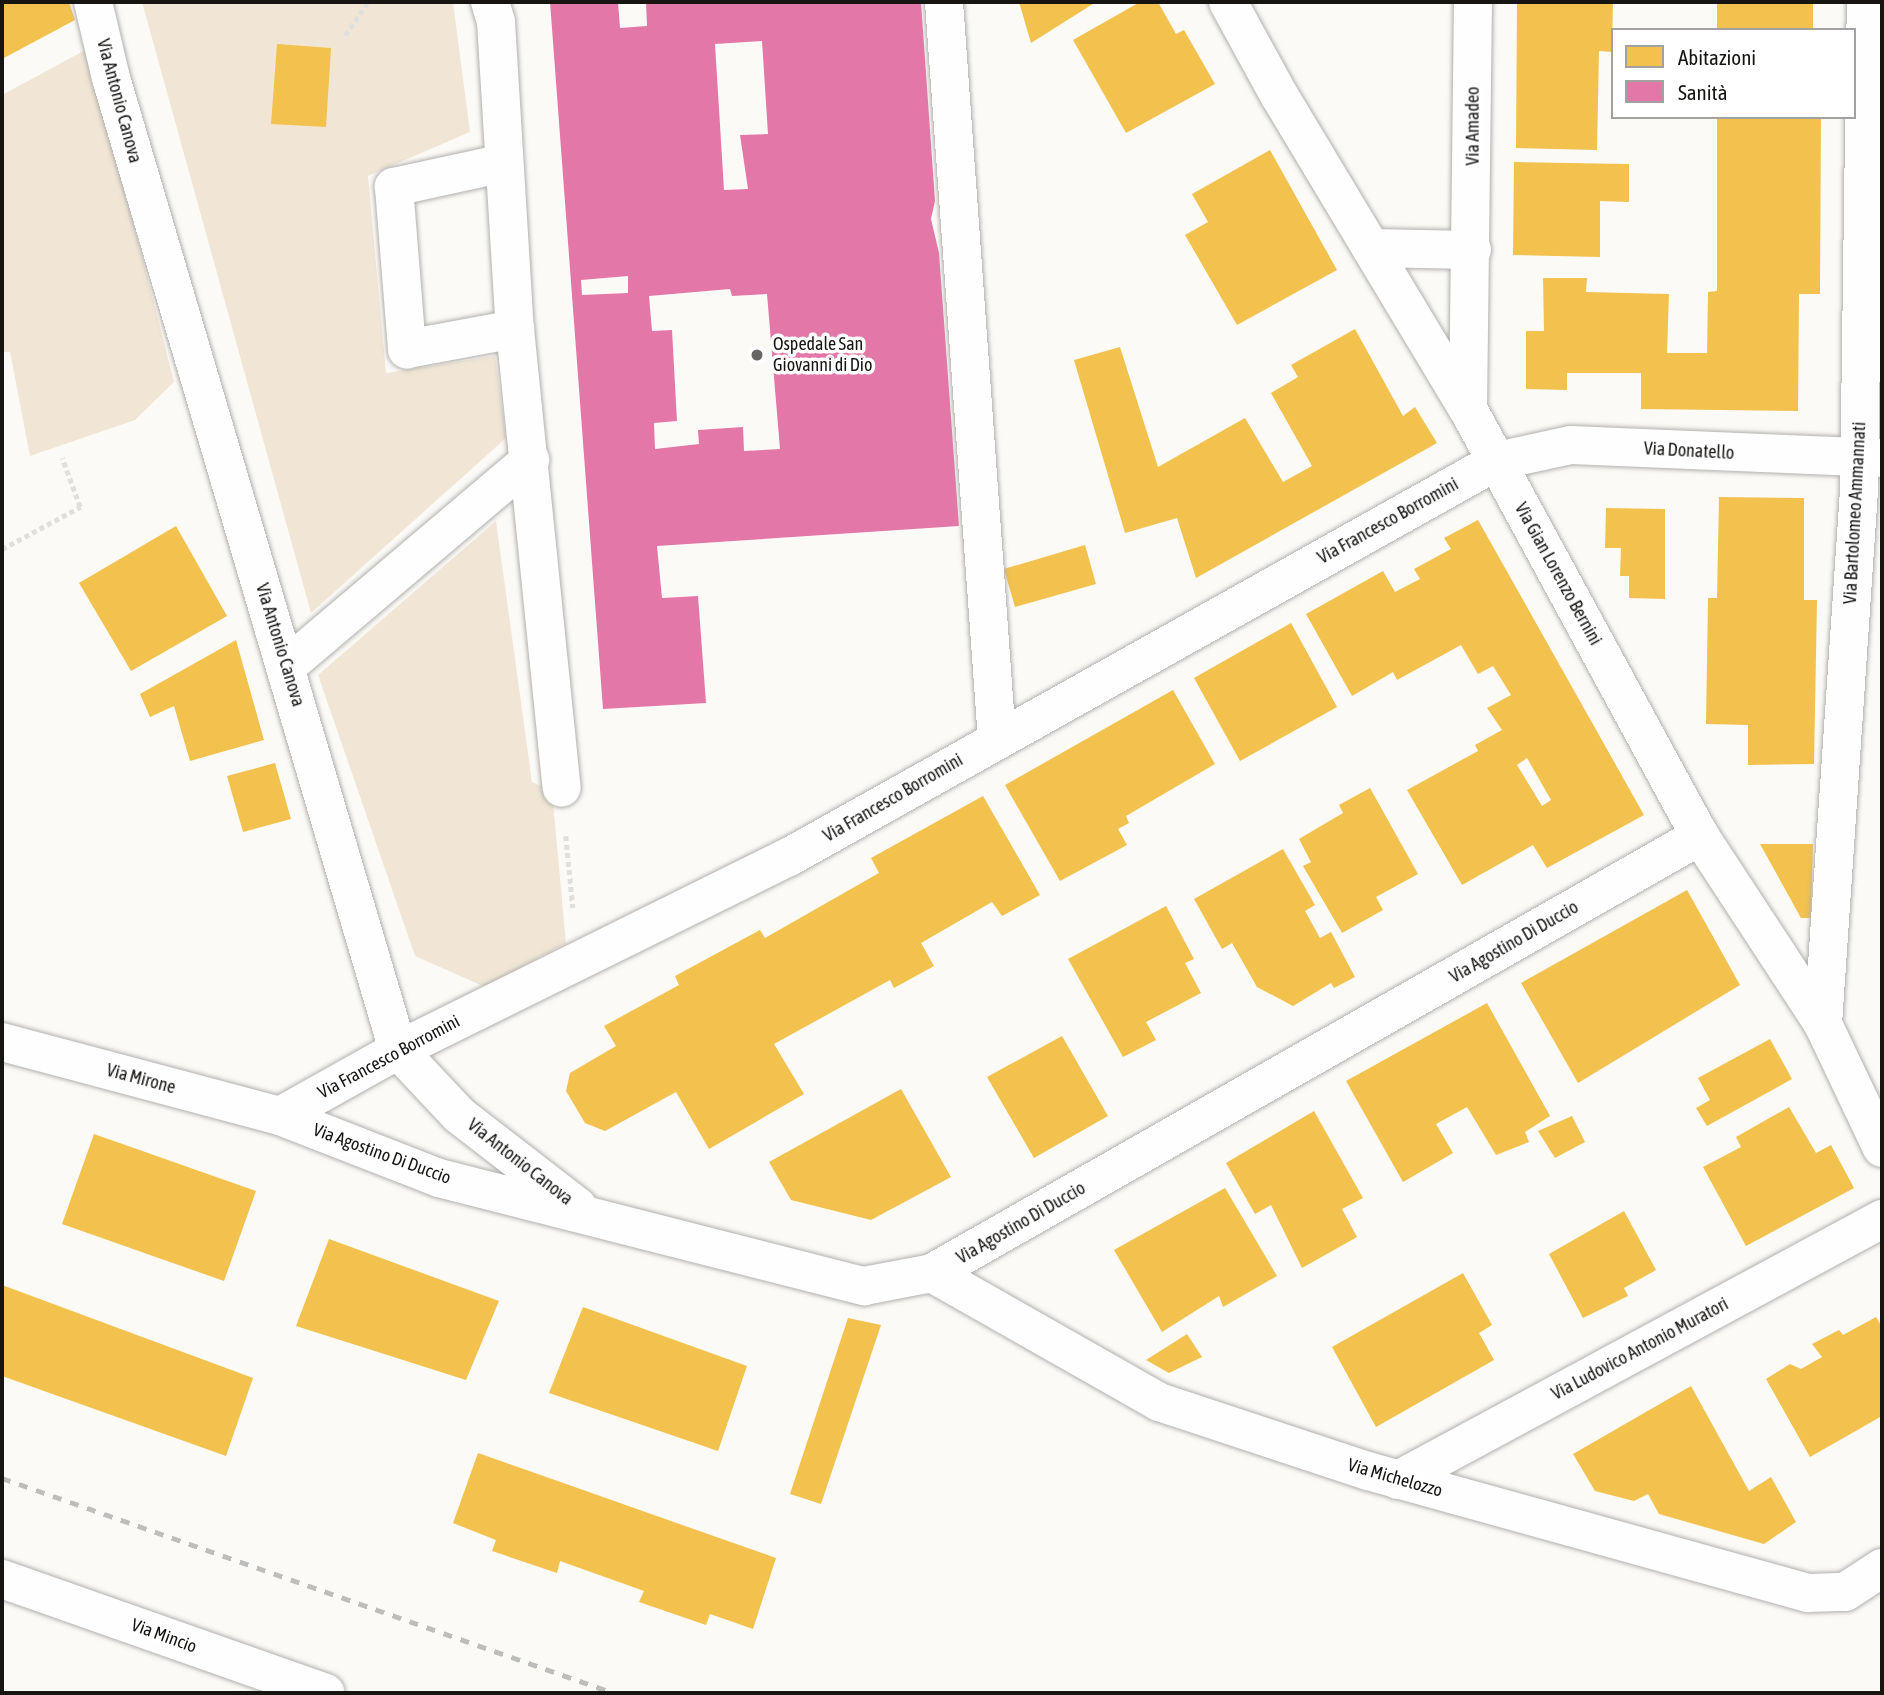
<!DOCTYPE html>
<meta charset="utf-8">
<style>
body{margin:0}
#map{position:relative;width:1884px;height:1695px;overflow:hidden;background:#fcfaf7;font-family:"Asap Condensed",sans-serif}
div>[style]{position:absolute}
.green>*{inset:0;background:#f1e6d5}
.homes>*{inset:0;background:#f2c14e}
.health>*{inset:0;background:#e377a8}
.path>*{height:4.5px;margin-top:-2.25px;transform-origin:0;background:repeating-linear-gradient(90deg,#dfdfde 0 5px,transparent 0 8.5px)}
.roads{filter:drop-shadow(0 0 2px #b1b0ad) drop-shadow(0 0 2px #b1b0ad)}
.minor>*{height:38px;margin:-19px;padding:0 19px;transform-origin:19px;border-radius:19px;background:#fffefe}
.rail>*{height:5px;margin-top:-2.5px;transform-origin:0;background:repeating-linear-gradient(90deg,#bdbdbc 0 9px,transparent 0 18px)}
.dots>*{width:19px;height:19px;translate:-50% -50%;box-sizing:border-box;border:4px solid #fff;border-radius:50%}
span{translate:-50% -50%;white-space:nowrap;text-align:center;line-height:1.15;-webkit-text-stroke:7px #fff;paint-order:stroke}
.street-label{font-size:18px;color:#171512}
.poi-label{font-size:18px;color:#171512}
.left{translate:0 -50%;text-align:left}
.frame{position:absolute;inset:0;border:4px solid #171512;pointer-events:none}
.legend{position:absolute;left:1611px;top:28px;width:245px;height:91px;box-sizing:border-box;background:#fff;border:2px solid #a2a1a0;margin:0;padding:9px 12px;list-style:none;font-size:21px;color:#171512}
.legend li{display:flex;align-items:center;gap:14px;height:35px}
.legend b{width:35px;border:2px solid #a2a1a0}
</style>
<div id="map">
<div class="green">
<div style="clip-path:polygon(142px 2px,453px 2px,470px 132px,368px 176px,386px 373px,495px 356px,506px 438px,311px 613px)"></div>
<div style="clip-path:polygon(89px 48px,174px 382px,135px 420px,30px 456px,10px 352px,2px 352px,2px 95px)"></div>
<div style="clip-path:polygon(496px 521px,532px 782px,552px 791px,566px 943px,485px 987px,415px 956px,318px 675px)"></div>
</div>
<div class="homes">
<div style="clip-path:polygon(2px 2px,69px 2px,75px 20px,2px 59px)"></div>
<div style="clip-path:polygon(1019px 2px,1096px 2px,1031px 43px)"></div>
<div style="clip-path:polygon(1140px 2px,1158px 2px,1176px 34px,1184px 30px,1215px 84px,1126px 133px,1073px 40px)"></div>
<div style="clip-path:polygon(1517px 2px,1613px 2px,1612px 52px,1599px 51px,1597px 150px,1516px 148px)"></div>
<div style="clip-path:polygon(1717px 2px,1813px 2px,1813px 30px,1717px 30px)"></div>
<div style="clip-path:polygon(277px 44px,331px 48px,326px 127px,271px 124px)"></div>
<div style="clip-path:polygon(1717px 117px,1821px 117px,1820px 294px,1799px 294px,1798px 411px,1641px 409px,1641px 373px,1567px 373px,1567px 390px,1526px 389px,1526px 331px,1544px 331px,1543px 278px,1587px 278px,1586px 292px,1669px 294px,1667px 353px,1707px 353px,1708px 292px,1717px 291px)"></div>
<div style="clip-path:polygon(1270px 150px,1337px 270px,1237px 325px,1185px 235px,1208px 222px,1192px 194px)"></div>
<div style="clip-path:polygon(1514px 162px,1629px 164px,1629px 202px,1600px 201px,1600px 257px,1513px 255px)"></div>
<div style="clip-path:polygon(1355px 329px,1403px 416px,1415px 407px,1437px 443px,1196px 578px,1177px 518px,1125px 533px,1074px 360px,1120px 347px,1158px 467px,1245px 418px,1283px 482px,1312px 466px,1271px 393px,1298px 377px,1291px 365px)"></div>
<div style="clip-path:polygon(1719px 497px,1804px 498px,1804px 600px,1817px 600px,1814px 764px,1748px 765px,1748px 725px,1706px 724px,1708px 598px,1717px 598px)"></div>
<div style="clip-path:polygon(1606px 508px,1665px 509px,1665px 599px,1629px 598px,1629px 576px,1620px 576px,1621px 548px,1605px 548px)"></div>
<div style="clip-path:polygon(evenodd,1478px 520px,1644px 815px,1547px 868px,1533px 845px,1462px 885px,1407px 790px,1478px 751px,1475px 745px,1502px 730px,1487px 708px,1511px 695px,1493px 666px,1478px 674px,1461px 645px,1397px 680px,1393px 672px,1352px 696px,1306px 614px,1383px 571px,1395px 592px,1420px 579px,1414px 569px,1451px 549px,1444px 538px,1478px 520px,1527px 758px,1551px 800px,1542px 806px,1517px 765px,1527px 758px)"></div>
<div style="clip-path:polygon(176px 526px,227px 616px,131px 671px,79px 583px)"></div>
<div style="clip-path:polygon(1085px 545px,1096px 584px,1015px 607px,1004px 569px)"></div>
<div style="clip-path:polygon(1291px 623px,1337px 707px,1240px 761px,1194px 678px)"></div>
<div style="clip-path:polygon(236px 640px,264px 740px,190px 761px,174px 706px,150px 717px,140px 694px)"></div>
<div style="clip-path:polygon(1173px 690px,1215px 764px,1126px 816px,1129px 823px,1118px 829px,1127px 845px,1060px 881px,1005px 785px)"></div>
<div style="clip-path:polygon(275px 763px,291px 819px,243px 832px,227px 776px)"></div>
<div style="clip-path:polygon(1370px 788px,1418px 874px,1376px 897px,1383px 910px,1342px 933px,1303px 866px,1311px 862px,1299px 839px,1343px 813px,1339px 805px)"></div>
<div style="clip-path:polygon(983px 796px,1040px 895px,1002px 916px,992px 902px,921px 943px,934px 966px,894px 988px,890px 980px,774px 1044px,804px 1094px,709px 1149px,676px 1092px,605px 1131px,585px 1123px,566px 1091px,570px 1073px,616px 1046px,604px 1026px,679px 985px,675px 976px,760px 930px,765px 938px,879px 873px,871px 858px)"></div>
<div style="clip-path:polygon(1760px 844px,1813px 844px,1811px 918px,1801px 918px)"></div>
<div style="clip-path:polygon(1283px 849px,1315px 905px,1305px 911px,1320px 938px,1331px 932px,1355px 977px,1334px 988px,1331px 983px,1293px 1006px,1257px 987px,1232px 943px,1222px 949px,1194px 899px)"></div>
<div style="clip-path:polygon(1687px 890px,1740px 985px,1578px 1083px,1521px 983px)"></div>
<div style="clip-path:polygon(1166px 906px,1194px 959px,1185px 963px,1201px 993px,1146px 1022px,1156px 1040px,1123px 1057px,1068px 959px)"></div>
<div style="clip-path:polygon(1487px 1003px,1550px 1116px,1525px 1132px,1529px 1142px,1496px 1155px,1467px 1107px,1436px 1124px,1453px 1153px,1403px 1182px,1346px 1081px)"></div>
<div style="clip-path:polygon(1062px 1036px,1108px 1116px,1034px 1158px,987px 1077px)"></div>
<div style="clip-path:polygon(1770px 1039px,1792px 1079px,1707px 1126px,1696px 1108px,1710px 1100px,1698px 1078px)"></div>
<div style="clip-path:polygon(901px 1089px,951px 1177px,871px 1220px,791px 1200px,769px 1162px)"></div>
<div style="clip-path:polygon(1789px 1107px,1816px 1153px,1831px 1145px,1854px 1188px,1746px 1246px,1703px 1167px,1741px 1147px,1736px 1137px)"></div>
<div style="clip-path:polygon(1314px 1111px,1363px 1198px,1342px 1209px,1357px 1237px,1302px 1268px,1271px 1205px,1255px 1214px,1226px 1163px)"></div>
<div style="clip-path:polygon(1572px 1116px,1585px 1142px,1555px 1158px,1538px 1131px)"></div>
<div style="clip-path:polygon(94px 1134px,256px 1191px,224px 1281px,62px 1224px)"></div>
<div style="clip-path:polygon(1225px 1188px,1277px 1276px,1223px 1307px,1219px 1296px,1162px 1332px,1114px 1250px)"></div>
<div style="clip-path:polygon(1624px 1211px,1656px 1270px,1624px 1288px,1628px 1296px,1583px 1318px,1549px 1254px)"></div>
<div style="clip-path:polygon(329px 1239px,499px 1301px,466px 1380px,296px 1326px)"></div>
<div style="clip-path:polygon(1463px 1273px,1492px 1325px,1479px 1333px,1494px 1360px,1376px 1427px,1332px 1347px)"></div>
<div style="clip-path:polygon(2px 1285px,253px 1378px,226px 1456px,2px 1376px)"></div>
<div style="clip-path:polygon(583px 1307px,747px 1366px,718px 1451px,549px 1393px)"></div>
<div style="clip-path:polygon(1876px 1317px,1882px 1327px,1882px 1416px,1810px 1457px,1766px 1379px,1790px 1364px,1801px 1369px,1822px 1357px,1812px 1344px,1839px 1330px,1843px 1335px)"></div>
<div style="clip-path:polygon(848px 1318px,881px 1325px,821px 1504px,790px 1494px)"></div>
<div style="clip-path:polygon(1187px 1334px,1202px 1357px,1169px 1373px,1146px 1360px)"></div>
<div style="clip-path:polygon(1691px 1386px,1749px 1491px,1771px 1477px,1796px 1522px,1764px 1544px,1659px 1514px,1648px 1494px,1634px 1501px,1595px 1491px,1573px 1454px)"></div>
<div style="clip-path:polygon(478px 1453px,776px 1558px,753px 1629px,710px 1614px,706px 1625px,639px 1602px,644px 1591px,560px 1561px,557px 1573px,492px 1551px,496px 1540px,453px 1523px)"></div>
</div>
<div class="health">
<div style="clip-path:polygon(evenodd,550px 2px,618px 2px,620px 28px,647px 26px,646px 2px,921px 2px,935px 201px,931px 219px,939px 253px,959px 526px,657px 546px,662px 598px,698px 596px,706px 703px,603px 709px,550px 2px,762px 41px,768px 134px,740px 135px,748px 189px,724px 190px,715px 44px,762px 41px,550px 2px,628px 276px,628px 293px,582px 295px,581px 280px,628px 276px,550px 2px,730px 289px,732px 296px,767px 294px,780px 449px,744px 451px,743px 427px,698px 430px,699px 444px,655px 449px,654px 423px,677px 421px,672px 330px,652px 331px,649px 296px,730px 289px)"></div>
</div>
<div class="path">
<div style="left:345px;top:35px;width:40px;rotate:-55.1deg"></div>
<div style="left:2px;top:549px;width:89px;rotate:-28.3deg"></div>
<div style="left:80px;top:507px;width:52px;rotate:-110.2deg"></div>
<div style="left:566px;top:836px;width:72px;rotate:84.4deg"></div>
</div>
<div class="roads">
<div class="minor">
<div style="left:93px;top:2px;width:78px;rotate:76.7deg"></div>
<div style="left:111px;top:78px;width:1013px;rotate:73.55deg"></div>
<div style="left:398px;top:1050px;width:89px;rotate:46.8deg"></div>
<div style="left:459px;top:1115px;width:150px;rotate:37.7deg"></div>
<div style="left:490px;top:2px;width:21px;rotate:73deg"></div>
<div style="left:496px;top:22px;width:308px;rotate:86.5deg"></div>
<div style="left:515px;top:329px;width:461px;rotate:84.2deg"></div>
<div style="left:944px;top:2px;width:739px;rotate:85.89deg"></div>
<div style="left:1228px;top:2px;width:106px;rotate:61.3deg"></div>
<div style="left:1279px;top:95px;width:366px;rotate:59deg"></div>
<div style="left:1468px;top:409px;width:486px;rotate:61.5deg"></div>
<div style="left:1700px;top:836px;width:225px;rotate:56.8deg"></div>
<div style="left:1823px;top:1024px;width:137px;rotate:64.6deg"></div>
<div style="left:504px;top:163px;width:113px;rotate:167.7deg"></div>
<div style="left:394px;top:187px;width:163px;rotate:85.4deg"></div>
<div style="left:407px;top:349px;width:110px;rotate:-10.5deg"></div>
<div style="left:1371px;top:248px;width:101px;rotate:1.1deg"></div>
<div style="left:1468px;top:409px;width:407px;rotate:-89.3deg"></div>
<div style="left:287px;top:666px;width:319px;rotate:-40.3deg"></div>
<div style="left:1823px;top:1024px;width:534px;rotate:-86.14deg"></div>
<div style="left:1859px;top:491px;width:489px;rotate:-89.2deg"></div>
<div style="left:2px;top:1042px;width:288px;rotate:14.9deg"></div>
<div style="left:280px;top:1116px;width:171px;rotate:21.3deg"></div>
<div style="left:439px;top:1178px;width:439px;rotate:14.3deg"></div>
<div style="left:864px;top:1286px;width:69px;rotate:-10.8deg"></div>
<div style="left:932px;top:1273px;width:884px;rotate:-29.64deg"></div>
<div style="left:280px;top:1116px;width:135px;rotate:-29.2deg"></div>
<div style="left:398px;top:1050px;width:436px;rotate:-26.3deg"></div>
<div style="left:789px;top:857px;width:811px;rotate:-29.22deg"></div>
<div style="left:1497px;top:461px;width:76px;rotate:-12.2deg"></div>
<div style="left:1571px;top:445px;width:311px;rotate:2.4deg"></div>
<div style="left:932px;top:1273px;width:261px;rotate:29.6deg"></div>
<div style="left:1159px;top:1402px;width:220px;rotate:18.3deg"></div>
<div style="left:1368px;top:1471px;width:457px;rotate:15.5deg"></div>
<div style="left:1808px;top:1593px;width:37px;rotate:-2deg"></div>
<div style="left:1845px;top:1592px;width:44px;rotate:-33deg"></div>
<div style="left:1398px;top:1480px;width:550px;rotate:-28.34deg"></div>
<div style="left:2px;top:1579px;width:343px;rotate:19.4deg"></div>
</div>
</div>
<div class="rail">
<div style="left:2px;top:1478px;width:649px;rotate:19.36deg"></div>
</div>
<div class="dots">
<div style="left:757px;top:355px;background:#676562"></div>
</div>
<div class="street-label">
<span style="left:119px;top:101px;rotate:75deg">Via Antonio Canova</span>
<span style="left:1473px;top:126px;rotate:-90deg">Via Amadeo</span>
<span style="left:1689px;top:451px;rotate:3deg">Via Donatello</span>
<span style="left:1855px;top:513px;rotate:-87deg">Via Bartolomeo Ammannati</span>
<span style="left:1388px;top:521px;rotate:-29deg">Via Francesco Borromini</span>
<span style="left:1558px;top:574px;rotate:61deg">Via Gian Lorenzo Bernini</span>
<span style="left:280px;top:645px;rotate:73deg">Via Antonio Canova</span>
<span style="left:893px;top:798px;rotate:-30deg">Via Francesco Borromini</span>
<span style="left:1514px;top:942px;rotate:-30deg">Via Agostino Di Duccio</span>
<span style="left:389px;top:1057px;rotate:-28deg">Via Francesco Borromini</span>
<span style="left:141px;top:1079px;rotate:15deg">Via Mirone</span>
<span style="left:382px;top:1154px;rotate:20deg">Via Agostino Di Duccio</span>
<span style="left:520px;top:1162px;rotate:38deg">Via Antonio Canova</span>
<span style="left:1021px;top:1223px;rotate:-30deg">Via Agostino Di Duccio</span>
<span style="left:1640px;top:1349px;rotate:-28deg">Via Ludovico Antonio Muratori</span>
<span style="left:1395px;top:1478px;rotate:16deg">Via Michelozzo</span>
<span style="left:164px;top:1636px;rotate:20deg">Via Mincio</span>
</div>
<div class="poi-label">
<span class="left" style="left:773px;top:355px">Ospedale San<br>Giovanni di Dio</span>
</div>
<div class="frame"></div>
<ul class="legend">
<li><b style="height:19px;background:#f2c14e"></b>Abitazioni</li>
<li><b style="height:19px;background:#e377a8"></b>Sanità</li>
</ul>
</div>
